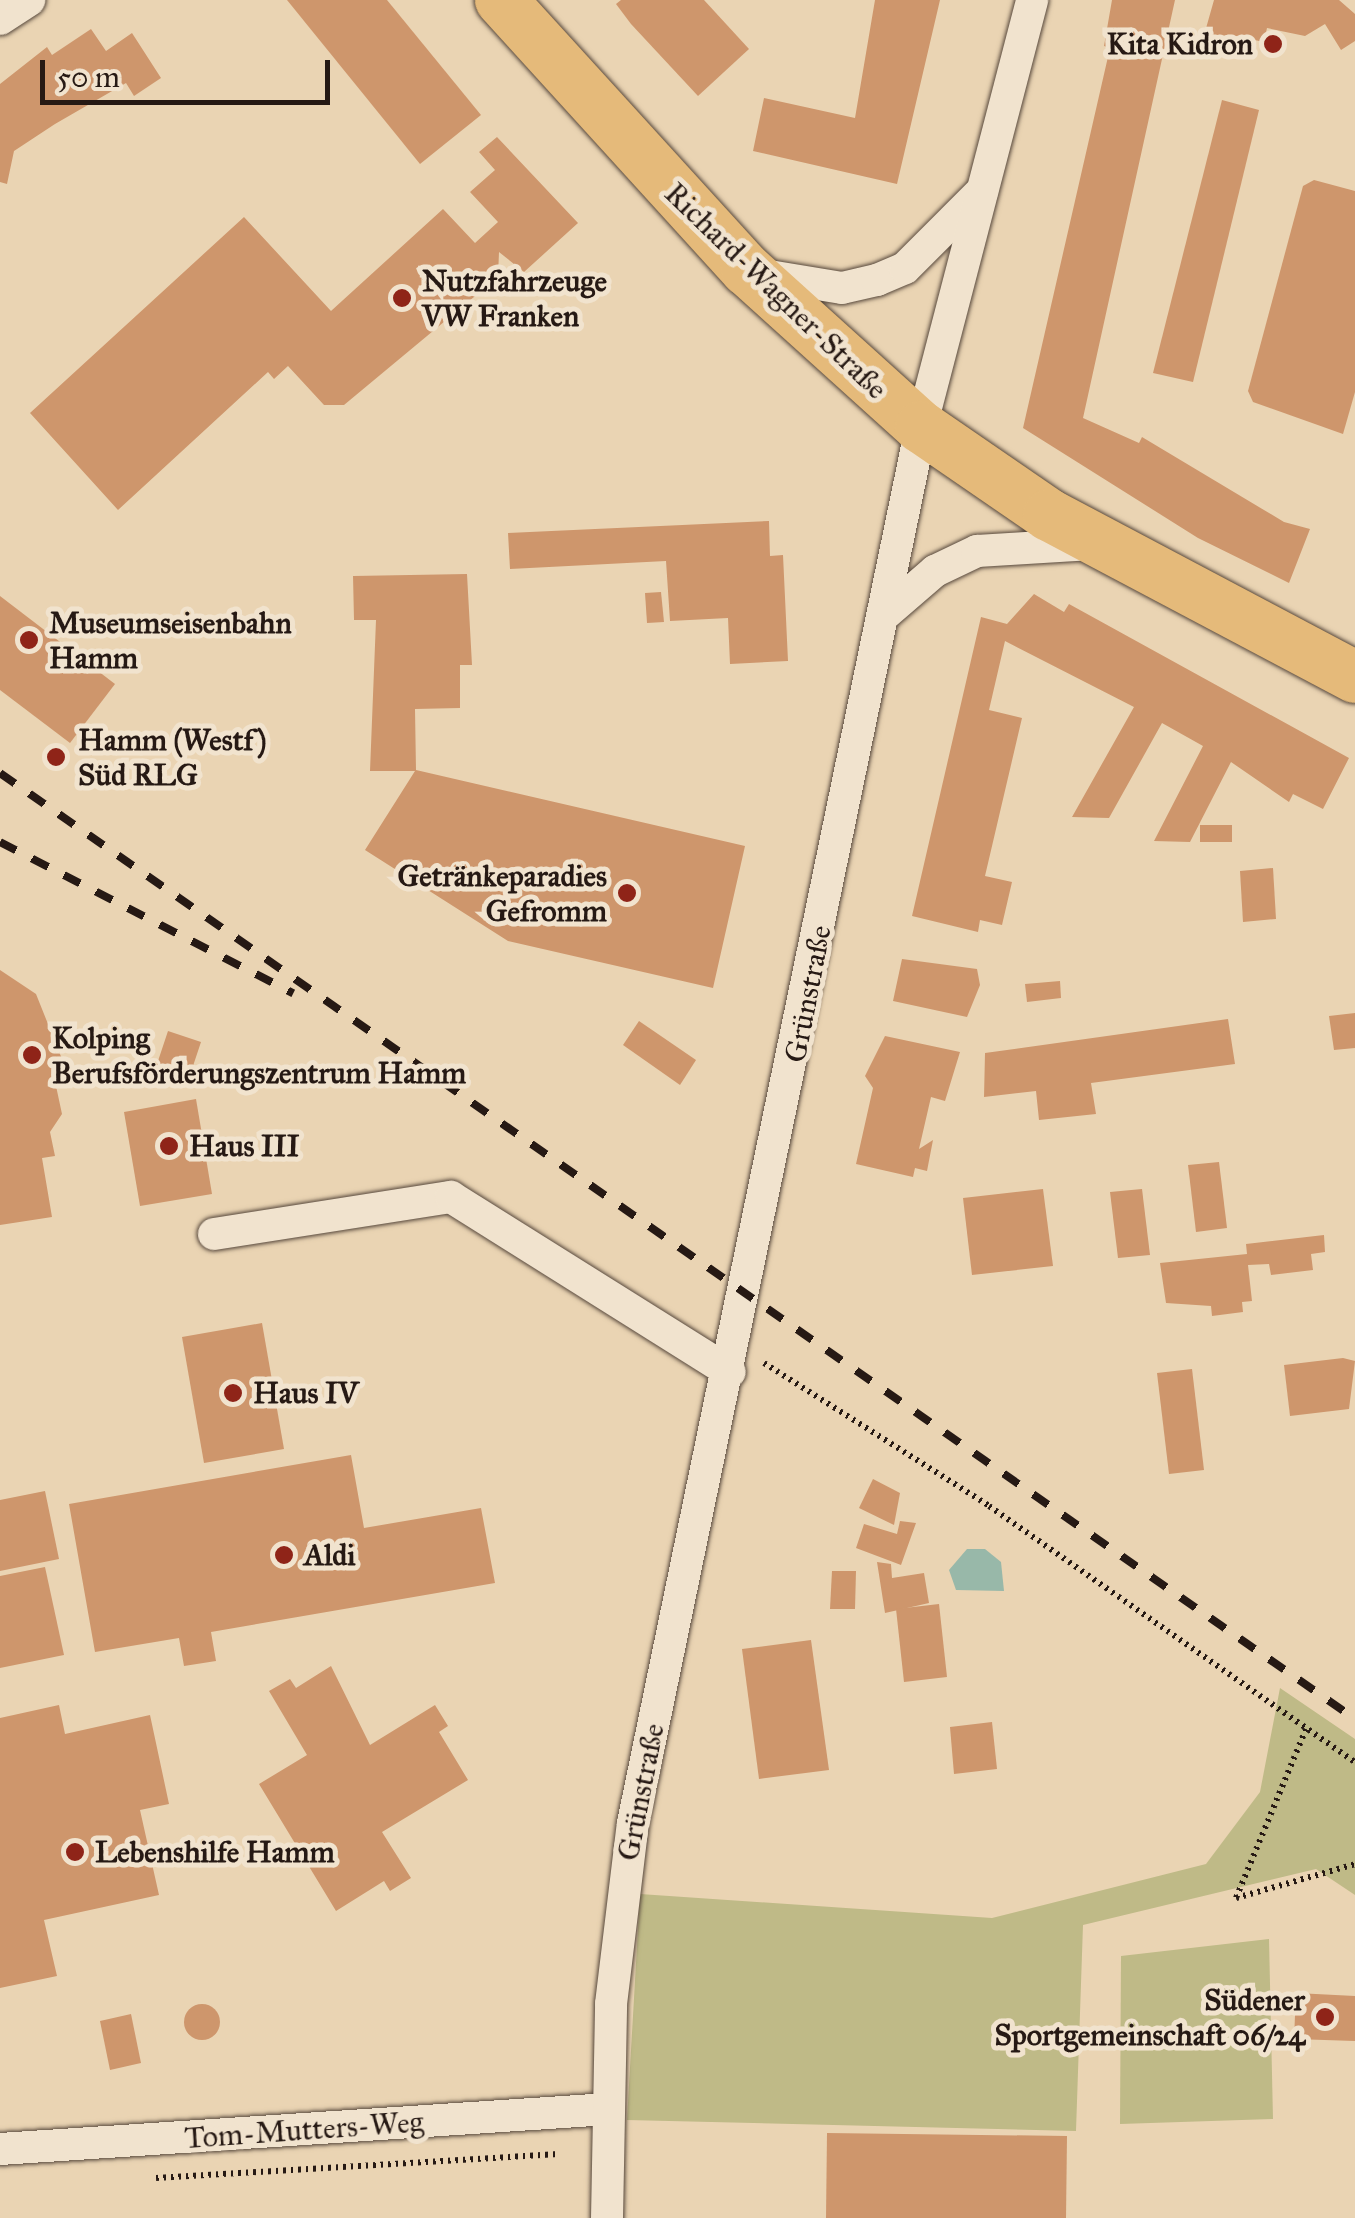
<!DOCTYPE html>
<meta charset="utf-8">
<style>
body{margin:0}
#map{position:relative;width:1355px;height:2218px;overflow:hidden;background:#ead4b3;font-family:"IM FELL Great Primer",serif}
div>[style]{position:absolute}
.green>*{inset:0;background:#bfba87}
.water>*{inset:0;background:#98b8a9}
.building>*{inset:0;background:#ce966c}
.round{border-radius:50%}
.path>*{height:6px;margin-top:-3px;transform-origin:0;background:repeating-linear-gradient(90deg,#261914 0 2.5px,transparent 0 7.5px)}
.roads{filter:drop-shadow(0 0 2px #57483c) drop-shadow(0 0 2px #57483c)}
.minor>*{height:32px;margin:-16px;padding:0 16px;transform-origin:16px;border-radius:16px;background:#f1e3ce}
.primary>*{height:52px;margin:-26px;padding:0 26px;transform-origin:26px;border-radius:26px;background:#e5ba7a}
.rail>*{height:8px;margin-top:-4px;transform-origin:0;background:repeating-linear-gradient(90deg,#261914 0 18px,transparent 0 36px)}
.dots>*{width:28px;height:28px;translate:-50% -50%;box-sizing:border-box;border:5px solid #f1e3ce;border-radius:50%}
span{translate:-50% -50%;white-space:nowrap;text-align:center;line-height:1.15;-webkit-text-stroke:10px #f1e3ce;paint-order:stroke}
.poi-label{font-size:30px;color:#261914;font-weight:700}
.right{translate:-100% -50%;text-align:right}
.left{translate:0 -50%;text-align:left}
.street-label{font-size:30px;color:#261914}
.scale{position:absolute;left:40px;top:60px;width:290px;height:45px;box-sizing:border-box;border:5px solid #261914;border-top:0;padding-left:12px;font-size:30px;line-height:35px;white-space:nowrap;color:#261914;-webkit-text-stroke:8px #f1e3ce;paint-order:stroke}
</style>
<div id="map">
<div class="green">
<div style="clip-path:polygon(1280px 1688px,1355px 1739px,1355px 1895px,1316px 1869px,1083px 1925px,1076px 2131px,627px 2120px,640px 1894px,992px 1918px,1206px 1864px,1260px 1792px)"></div>
<div style="clip-path:polygon(1269px 1939px,1273px 2119px,1120px 2124px,1121px 1956px)"></div>
</div>
<div class="water">
<div style="clip-path:polygon(967px 1549px,985px 1549px,1001px 1562px,1004px 1591px,956px 1590px,949px 1570px)"></div>
</div>
<div class="building">
<div style="clip-path:polygon(287px 0,387px 0,481px 115px,420px 164px)"></div>
<div style="clip-path:polygon(621px 0,704px 0,749px 49px,698px 96px,631px 24px,616px 4px)"></div>
<div style="clip-path:polygon(875px 0,940px 0,897px 184px,753px 151px,764px 98px,855px 118px)"></div>
<div style="clip-path:polygon(1112px 0,1175px 0,1083px 418px,1139px 443px,1142px 437px,1284px 522px,1310px 529px,1289px 583px,1198px 538px,1023px 428px,1110px 48px,1104px 46px)"></div>
<div style="clip-path:polygon(1214px 0,1339px 0,1355px 14px,1355px 41px,1341px 50px,1325px 24px,1305px 36px,1267px 28px,1264px 42px,1235px 36px,1231px 53px,1201px 46px)"></div>
<div style="clip-path:polygon(91px 29px,106px 51px,132px 33px,161px 78px,134px 96px,126px 83px,55px 124px,14px 151px,7px 184px,0 182px,0 84px,47px 47px,52px 55px)"></div>
<div style="clip-path:polygon(1222px 100px,1259px 110px,1193px 382px,1153px 373px)"></div>
<div style="clip-path:polygon(497px 137px,578px 223px,524px 272px,499px 252px,498px 277px,344px 405px,324px 405px,288px 366px,274px 379px,268px 372px,118px 510px,30px 413px,244px 217px,331px 311px,443px 209px,475px 243px,498px 222px,470px 192px,495px 170px,479px 152px)"></div>
<div style="clip-path:polygon(1314px 180px,1355px 191px,1355px 392px,1343px 434px,1253px 402px,1248px 391px,1303px 186px)"></div>
<div style="clip-path:polygon(769px 521px,770px 556px,783px 555px,788px 661px,730px 664px,728px 618px,670px 621px,666px 561px,510px 569px,508px 533px)"></div>
<div style="clip-path:polygon(467px 574px,472px 665px,460px 665px,460px 708px,415px 709px,416px 770px,745px 846px,713px 988px,508px 941px,365px 850px,415px 771px,370px 771px,376px 620px,354px 620px,353px 576px)"></div>
<div style="clip-path:polygon(661px 592px,664px 622px,647px 623px,645px 593px)"></div>
<div style="clip-path:polygon(1034px 594px,1064px 612px,1069px 604px,1349px 758px,1323px 809px,1293px 794px,1289px 802px,1231px 762px,1190px 842px,1154px 841px,1203px 746px,1162px 723px,1109px 818px,1072px 817px,1134px 707px,1005px 641px,989px 710px,1022px 718px,985px 876px,1012px 882px,1002px 925px,980px 920px,978px 932px,912px 916px,981px 617px,1007px 624px)"></div>
<div style="clip-path:polygon(0 596px,115px 684px,70px 743px,0 690px)"></div>
<div style="clip-path:polygon(1200px 825px,1232px 825px,1232px 842px,1200px 842px)"></div>
<div style="clip-path:polygon(1273px 868px,1276px 919px,1243px 922px,1240px 871px)"></div>
<div style="clip-path:polygon(902px 959px,977px 969px,980px 985px,967px 1017px,893px 1001px)"></div>
<div style="clip-path:polygon(0 970px,36px 994px,66px 1069px,56px 1086px,62px 1114px,50px 1132px,55px 1156px,42px 1158px,52px 1217px,0 1225px)"></div>
<div style="clip-path:polygon(1060px 981px,1061px 998px,1027px 1002px,1025px 984px)"></div>
<div style="clip-path:polygon(1355px 1013px,1355px 1048px,1334px 1050px,1329px 1016px)"></div>
<div style="clip-path:polygon(1228px 1019px,1235px 1064px,1091px 1083px,1096px 1114px,1039px 1120px,1036px 1091px,984px 1097px,985px 1053px)"></div>
<div style="clip-path:polygon(639px 1021px,696px 1060px,680px 1085px,623px 1045px)"></div>
<div style="clip-path:polygon(168px 1031px,201px 1042px,187px 1084px,154px 1073px)"></div>
<div style="clip-path:polygon(885px 1036px,960px 1052px,945px 1101px,931px 1097px,919px 1149px,933px 1140px,927px 1171px,915px 1168px,913px 1177px,856px 1164px,873px 1088px,865px 1076px)"></div>
<div style="clip-path:polygon(196px 1099px,212px 1194px,140px 1206px,124px 1112px)"></div>
<div style="clip-path:polygon(1219px 1162px,1227px 1228px,1196px 1232px,1188px 1165px)"></div>
<div style="clip-path:polygon(1043px 1189px,1053px 1266px,972px 1275px,963px 1198px)"></div>
<div style="clip-path:polygon(1142px 1189px,1150px 1255px,1118px 1258px,1110px 1192px)"></div>
<div style="clip-path:polygon(1324px 1235px,1325px 1252px,1311px 1254px,1313px 1270px,1271px 1275px,1269px 1264px,1248px 1265px,1252px 1301px,1242px 1302px,1243px 1312px,1212px 1316px,1211px 1306px,1166px 1303px,1160px 1263px,1247px 1254px,1246px 1244px)"></div>
<div style="clip-path:polygon(262px 1323px,284px 1449px,204px 1463px,182px 1337px)"></div>
<div style="clip-path:polygon(1343px 1358px,1355px 1361px,1349px 1409px,1290px 1416px,1284px 1365px)"></div>
<div style="clip-path:polygon(1192px 1369px,1204px 1470px,1169px 1474px,1157px 1373px)"></div>
<div style="clip-path:polygon(351px 1455px,364px 1528px,481px 1508px,495px 1583px,211px 1632px,216px 1661px,184px 1666px,179px 1638px,95px 1652px,69px 1504px)"></div>
<div style="clip-path:polygon(873px 1479px,900px 1493px,894px 1525px,859px 1508px)"></div>
<div style="clip-path:polygon(45px 1491px,59px 1559px,0 1571px,0 1500px)"></div>
<div style="clip-path:polygon(900px 1521px,916px 1523px,901px 1565px,856px 1548px,864px 1524px,897px 1534px)"></div>
<div style="clip-path:polygon(877px 1562px,891px 1564px,892px 1578px,924px 1573px,929px 1603px,885px 1613px)"></div>
<div style="clip-path:polygon(45px 1567px,64px 1655px,0 1668px,0 1576px)"></div>
<div style="clip-path:polygon(832px 1571px,856px 1571px,855px 1609px,830px 1609px)"></div>
<div style="clip-path:polygon(939px 1604px,947px 1677px,904px 1682px,896px 1609px)"></div>
<div style="clip-path:polygon(811px 1640px,829px 1770px,759px 1779px,742px 1649px)"></div>
<div style="clip-path:polygon(331px 1666px,370px 1745px,435px 1705px,448px 1726px,439px 1732px,468px 1780px,382px 1832px,411px 1878px,390px 1891px,384px 1881px,336px 1911px,259px 1784px,307px 1755px,269px 1691px,290px 1679px,296px 1688px)"></div>
<div style="clip-path:polygon(59px 1705px,65px 1734px,150px 1715px,169px 1804px,140px 1810px,159px 1895px,44px 1920px,57px 1976px,0 1988px,0 1718px)"></div>
<div style="clip-path:polygon(992px 1722px,997px 1769px,954px 1774px,950px 1727px)"></div>
<div style="clip-path:polygon(1296px 1993px,1355px 1996px,1355px 2041px,1294px 2039px)"></div>
<div class="round" style="left:184px;top:2004px;width:36px;height:36px"></div>
<div style="clip-path:polygon(131px 2014px,141px 2063px,110px 2070px,100px 2021px)"></div>
<div style="clip-path:polygon(827px 2133px,1067px 2136px,1066px 2218px,826px 2218px)"></div>
</div>
<div class="path">
<div style="left:764px;top:1363px;width:267px;rotate:32.4deg"></div>
<div style="left:989px;top:1506px;width:447px;rotate:35deg"></div>
<div style="left:1306px;top:1729px;width:183px;rotate:112.5deg"></div>
<div style="left:1236px;top:1898px;width:124px;rotate:-15.9deg"></div>
<div style="left:156px;top:2178px;width:403px;rotate:-3.4deg"></div>
</div>
<div class="roads">
<div class="minor">
<div style="left:0;top:19px;width:35px;rotate:-33deg"></div>
<div style="left:763px;top:275px;width:80px;rotate:9.3deg"></div>
<div style="left:842px;top:288px;width:36px;rotate:-13deg"></div>
<div style="left:877px;top:280px;width:30px;rotate:-23deg"></div>
<div style="left:905px;top:268px;width:109px;rotate:-45deg"></div>
<div style="left:883px;top:616px;width:69px;rotate:-40.9deg"></div>
<div style="left:935px;top:571px;width:47px;rotate:-25.5deg"></div>
<div style="left:977px;top:551px;width:115px;rotate:-3.5deg"></div>
<div style="left:214px;top:1234px;width:240px;rotate:-8.9deg"></div>
<div style="left:451px;top:1197px;width:329px;rotate:32.1deg"></div>
<div style="left:0;top:2149px;width:609px;rotate:-3.76deg"></div>
<div style="left:607px;top:2218px;width:214px;rotate:-88.9deg"></div>
<div style="left:611px;top:2004px;width:182px;rotate:-83.1deg"></div>
<div style="left:633px;top:1823px;width:1425px;rotate:-78.34deg"></div>
<div style="left:921px;top:427px;width:441px;rotate:-75.4deg"></div>
</div>
<div class="primary">
<div style="left:501px;top:0;width:365px;rotate:47.7deg"></div>
<div style="left:747px;top:270px;width:234px;rotate:42.1deg"></div>
<div style="left:921px;top:427px;width:155px;rotate:34.5deg"></div>
<div style="left:1049px;top:515px;width:346px;rotate:27.9deg"></div>
</div>
</div>
<div class="rail">
<div style="left:0;top:773px;width:1653px;rotate:34.92deg"></div>
<div style="left:0;top:842px;width:330px;rotate:27.3deg"></div>
</div>
<div class="dots">
<div style="left:1273px;top:44px;background:#8f2418"></div>
<div style="left:402px;top:298px;background:#8f2418"></div>
<div style="left:29px;top:640px;background:#8f2418"></div>
<div style="left:56px;top:757px;background:#8f2418"></div>
<div style="left:627px;top:893px;background:#8f2418"></div>
<div style="left:32px;top:1055px;background:#8f2418"></div>
<div style="left:169px;top:1146px;background:#8f2418"></div>
<div style="left:233px;top:1393px;background:#8f2418"></div>
<div style="left:284px;top:1555px;background:#8f2418"></div>
<div style="left:75px;top:1852px;background:#8f2418"></div>
<div style="left:1325px;top:2017px;background:#8f2418"></div>
</div>
<div class="poi-label">
<span class="right" style="left:1253px;top:44px">Kita Kidron</span>
<span class="left" style="left:422px;top:298px">Nutzfahrzeuge<br>VW Franken</span>
<span class="left" style="left:49px;top:640px">Museumseisenbahn<br>Hamm</span>
<span class="left" style="left:78px;top:757px">Hamm (Westf)<br>Süd RLG</span>
<span class="right" style="left:607px;top:893px">Getränkeparadies<br>Gefromm</span>
<span class="left" style="left:52px;top:1055px">Kolping<br>Berufsförderungszentrum Hamm</span>
<span class="left" style="left:189px;top:1146px">Haus III</span>
<span class="left" style="left:253px;top:1393px">Haus IV</span>
<span class="left" style="left:304px;top:1555px">Aldi</span>
<span class="left" style="left:95px;top:1852px">Lebenshilfe Hamm</span>
<span class="right" style="left:1305px;top:2017px">Südener<br>Sportgemeinschaft 06/24</span>
</div>
<div class="street-label">
<span style="left:776px;top:291px;rotate:44deg">Richard-Wagner-Straße</span>
<span style="left:808px;top:994px;rotate:-79deg">Grünstraße</span>
<span style="left:641px;top:1792px;rotate:-79deg">Grünstraße</span>
<span style="left:304px;top:2130px;rotate:-4deg">Tom-Mutters-Weg</span>
</div>
<div class="scale">50 m</div>
</div>
